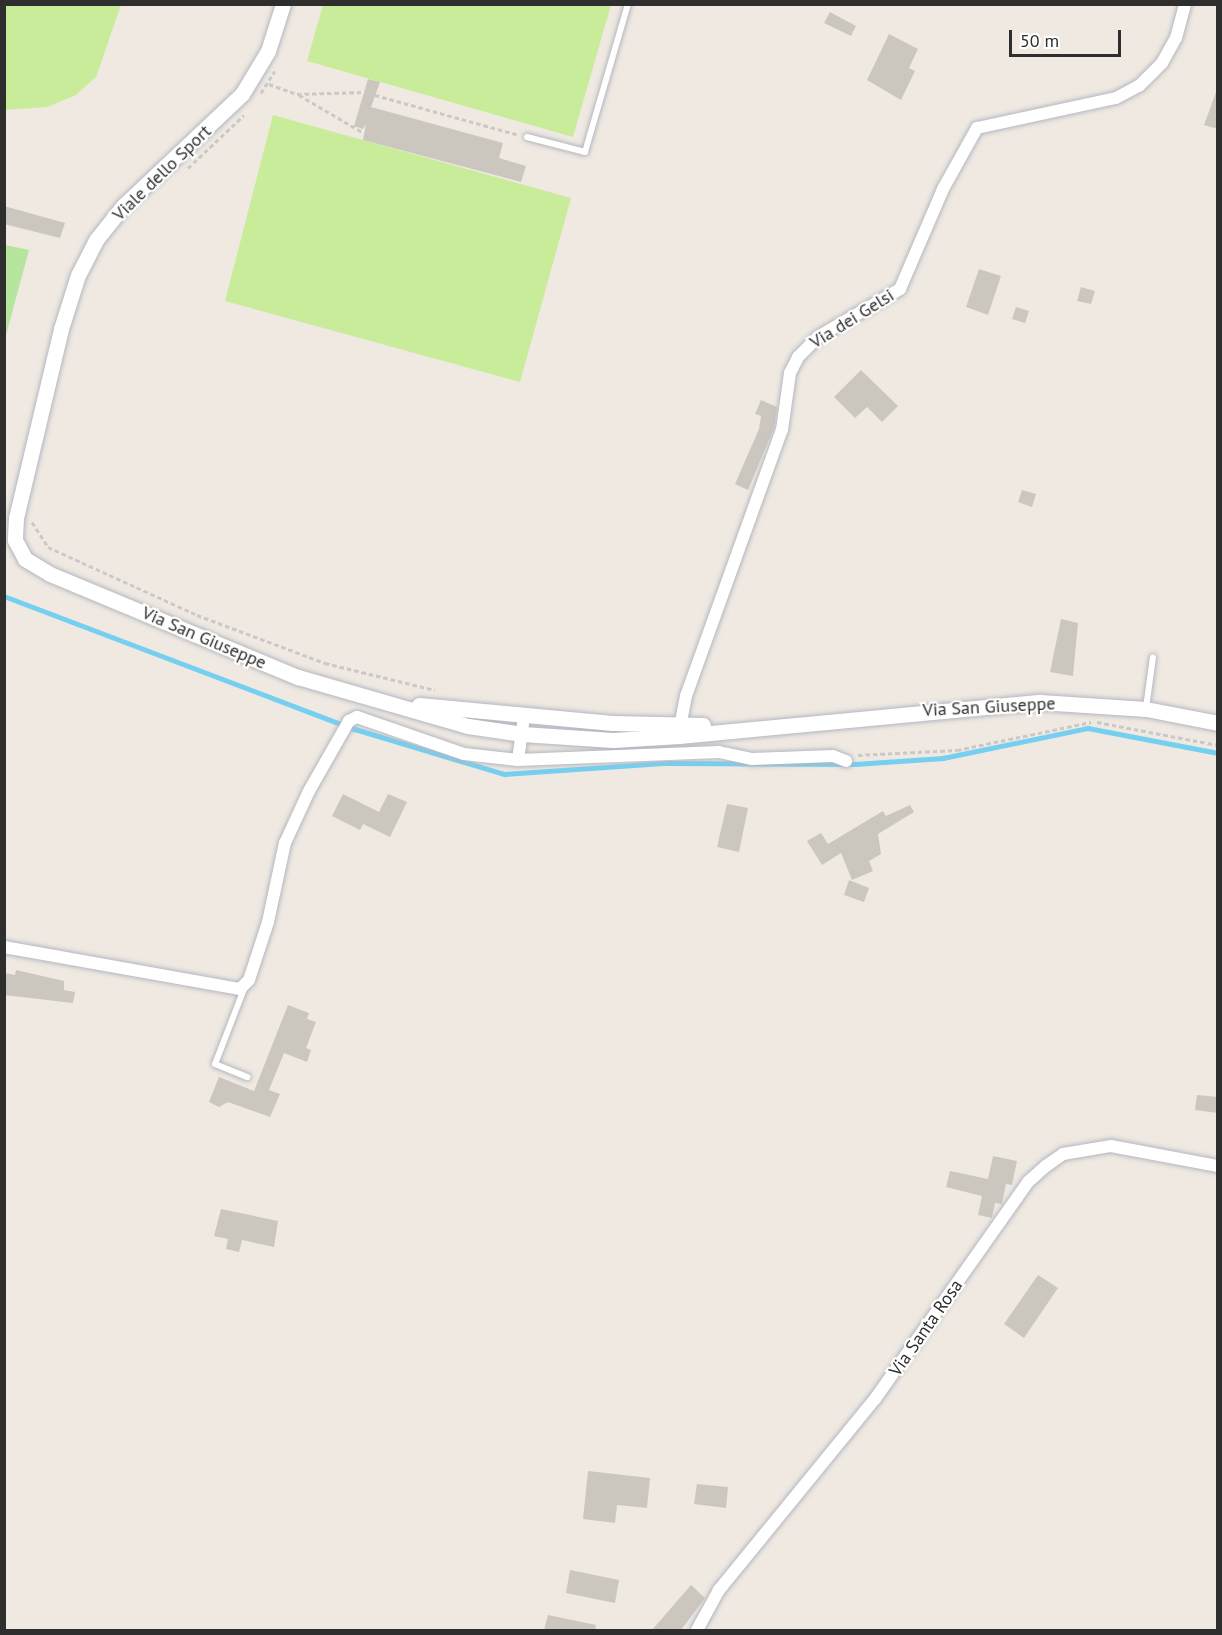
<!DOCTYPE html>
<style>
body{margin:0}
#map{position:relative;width:1222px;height:1635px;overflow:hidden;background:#efe9e1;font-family:"PT Sans",sans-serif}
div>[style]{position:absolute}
.green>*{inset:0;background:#b6e59e}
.pitch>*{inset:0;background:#c9ec9a}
.stream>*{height:4.5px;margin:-2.25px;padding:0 2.25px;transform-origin:2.25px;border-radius:2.25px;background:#75cff0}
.building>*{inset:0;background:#cbc7bf}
.path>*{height:3px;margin-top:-1.5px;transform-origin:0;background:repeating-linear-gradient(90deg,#c9c9c9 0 4.5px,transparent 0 7.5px)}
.roads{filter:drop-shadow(0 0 2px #b4b7c1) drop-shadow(0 0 2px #b4b7c1)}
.service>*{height:6px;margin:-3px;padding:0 3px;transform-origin:3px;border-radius:3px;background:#fff}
.minor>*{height:12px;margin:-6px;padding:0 6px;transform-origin:6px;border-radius:6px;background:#fff}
.tertiary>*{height:15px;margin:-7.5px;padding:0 7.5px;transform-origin:7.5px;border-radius:7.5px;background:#fff}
span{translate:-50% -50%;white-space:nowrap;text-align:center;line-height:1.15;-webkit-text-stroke:4.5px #fff;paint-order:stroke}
.street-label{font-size:18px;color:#2e2e2e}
.frame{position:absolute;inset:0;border:6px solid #2e2e2e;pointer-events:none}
.scale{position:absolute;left:1009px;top:30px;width:112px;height:27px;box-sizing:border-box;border:3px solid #2e2e2e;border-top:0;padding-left:8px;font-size:18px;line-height:21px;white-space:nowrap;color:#2e2e2e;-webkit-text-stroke:4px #fff;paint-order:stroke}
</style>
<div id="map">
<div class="green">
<div style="clip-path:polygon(5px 245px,29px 250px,5px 339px,4px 245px)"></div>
</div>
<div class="pitch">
<div style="clip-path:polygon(5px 4px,121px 5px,96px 77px,76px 95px,47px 107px,5px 110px)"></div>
<div style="clip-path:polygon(323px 5px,323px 4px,611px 5px,573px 137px,307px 61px)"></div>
<div style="clip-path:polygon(273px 115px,571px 198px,520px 382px,225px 301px)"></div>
</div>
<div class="stream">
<div style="left:4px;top:596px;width:375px;rotate:20.8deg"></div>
<div style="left:355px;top:729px;width:156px;rotate:16.8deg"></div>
<div style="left:504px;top:774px;width:163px;rotate:-3.9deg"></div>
<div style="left:667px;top:763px;width:188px;rotate:0.3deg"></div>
<div style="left:855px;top:764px;width:88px;rotate:-3.9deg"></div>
<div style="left:943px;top:758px;width:148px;rotate:-11.7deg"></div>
<div style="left:1088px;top:728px;width:132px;rotate:10.9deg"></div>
</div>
<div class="building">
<div style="clip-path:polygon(830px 12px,856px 26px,851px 36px,824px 23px)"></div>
<div style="clip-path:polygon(889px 34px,918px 49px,909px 68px,915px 71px,901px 100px,867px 80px)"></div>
<div style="clip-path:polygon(368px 79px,380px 82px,371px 107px,503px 143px,499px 158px,526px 166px,521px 182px,363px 140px,366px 124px,363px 129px,354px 126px)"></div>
<div style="clip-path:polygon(1216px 92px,1218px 92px,1218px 129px,1204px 125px)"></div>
<div style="clip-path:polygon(4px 206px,65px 223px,60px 238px,4px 224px)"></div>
<div style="clip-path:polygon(979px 269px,1001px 276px,988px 315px,966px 307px)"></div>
<div style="clip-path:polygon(1081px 287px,1095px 291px,1091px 304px,1077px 301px)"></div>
<div style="clip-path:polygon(1016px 307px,1029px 311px,1025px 323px,1012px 319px)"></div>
<div style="clip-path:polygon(861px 370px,898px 406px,882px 422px,867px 407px,855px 418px,834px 397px)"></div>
<div style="clip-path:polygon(761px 400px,777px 407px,774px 428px,748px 490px,735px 484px,759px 429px,761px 416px,755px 414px)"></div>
<div style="clip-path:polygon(1022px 490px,1036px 494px,1032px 507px,1018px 502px)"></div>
<div style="clip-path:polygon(1061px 619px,1078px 623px,1073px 676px,1050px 672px)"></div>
<div style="clip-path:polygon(343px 794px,379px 812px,388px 794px,407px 802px,390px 837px,363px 824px,360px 830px,332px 816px)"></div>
<div style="clip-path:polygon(727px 804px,748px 808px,739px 852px,717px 847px)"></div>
<div style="clip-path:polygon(910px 805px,914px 812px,878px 834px,881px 854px,869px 861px,873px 871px,852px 880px,841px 853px,822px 865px,807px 841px,821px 833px,828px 844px,883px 811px,886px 816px)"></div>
<div style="clip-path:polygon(849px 880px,869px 888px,864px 902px,844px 895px)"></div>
<div style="clip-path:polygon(16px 970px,64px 981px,64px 990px,75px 992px,73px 1003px,4px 995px,4px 973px,15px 975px)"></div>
<div style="clip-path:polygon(288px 1005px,309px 1013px,307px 1019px,316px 1022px,306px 1048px,311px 1050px,307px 1062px,284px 1053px,269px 1090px,280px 1094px,270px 1117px,228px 1102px,219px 1107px,209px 1102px,219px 1077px,254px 1091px)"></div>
<div style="clip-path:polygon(1197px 1095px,1218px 1097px,1218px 1113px,1195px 1110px)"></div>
<div style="clip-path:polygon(993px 1156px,1017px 1161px,1012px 1185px,1006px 1184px,1002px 1204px,995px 1203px,992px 1218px,978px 1215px,982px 1196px,946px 1187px,950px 1171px,988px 1179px)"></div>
<div style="clip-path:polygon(221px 1209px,278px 1221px,274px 1247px,242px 1240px,239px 1252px,226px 1249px,228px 1239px,214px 1236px)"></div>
<div style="clip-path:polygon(1038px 1275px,1058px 1288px,1024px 1338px,1004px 1324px)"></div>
<div style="clip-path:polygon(588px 1471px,650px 1478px,647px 1508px,617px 1505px,615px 1523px,583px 1519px)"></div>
<div style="clip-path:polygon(697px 1484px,728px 1487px,726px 1508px,694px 1504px)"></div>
<div style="clip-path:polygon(570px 1570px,619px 1580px,615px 1603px,566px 1593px)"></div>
<div style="clip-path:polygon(691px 1585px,705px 1598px,681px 1630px,652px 1630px)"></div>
<div style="clip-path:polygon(548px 1615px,596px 1625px,595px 1630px,544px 1630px)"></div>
</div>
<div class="path">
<div style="left:269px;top:84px;width:30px;rotate:20deg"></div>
<div style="left:297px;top:94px;width:67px;rotate:-1.7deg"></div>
<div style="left:261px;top:93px;width:26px;rotate:-58deg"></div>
<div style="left:299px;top:95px;width:75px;rotate:30.3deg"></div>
<div style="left:375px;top:95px;width:149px;rotate:15.5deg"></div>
<div style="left:188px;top:168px;width:77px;rotate:-43.4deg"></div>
<div style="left:32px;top:522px;width:30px;rotate:57deg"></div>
<div style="left:48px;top:547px;width:164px;rotate:24.5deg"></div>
<div style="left:197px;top:615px;width:137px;rotate:20.6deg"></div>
<div style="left:325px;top:663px;width:113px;rotate:13.8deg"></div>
<div style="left:1097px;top:722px;width:123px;rotate:10.8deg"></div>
<div style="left:858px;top:755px;width:99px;rotate:-2.9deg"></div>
<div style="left:957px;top:750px;width:137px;rotate:-11.8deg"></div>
</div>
<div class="roads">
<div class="service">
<div style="left:527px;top:137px;width:60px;rotate:14.5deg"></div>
<div style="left:585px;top:152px;width:154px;rotate:-73.8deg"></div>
<div style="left:1146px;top:708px;width:51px;rotate:-82.2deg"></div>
<div style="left:244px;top:989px;width:80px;rotate:111.1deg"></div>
<div style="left:215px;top:1064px;width:35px;rotate:22deg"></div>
</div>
<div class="minor">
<div style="left:679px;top:732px;width:37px;rotate:-79deg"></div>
<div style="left:686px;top:696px;width:283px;rotate:-70.2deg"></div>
<div style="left:782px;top:430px;width:58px;rotate:-82deg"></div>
<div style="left:790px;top:373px;width:18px;rotate:-63deg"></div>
<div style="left:798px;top:357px;width:28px;rotate:-45deg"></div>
<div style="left:818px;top:337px;width:95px;rotate:-30.3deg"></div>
<div style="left:900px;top:289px;width:109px;rotate:-66.7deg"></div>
<div style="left:943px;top:189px;width:70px;rotate:-60.9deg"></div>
<div style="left:977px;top:128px;width:142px;rotate:-12.2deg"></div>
<div style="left:1116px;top:98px;width:26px;rotate:-28deg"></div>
<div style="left:1139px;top:86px;width:33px;rotate:-45deg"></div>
<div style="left:1162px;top:63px;width:29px;rotate:-61deg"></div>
<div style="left:1176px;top:38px;width:35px;rotate:-75deg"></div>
<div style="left:518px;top:760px;width:43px;rotate:-82.1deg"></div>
<div style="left:4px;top:947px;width:240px;rotate:10.1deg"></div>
<div style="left:240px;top:989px;width:13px;rotate:-45deg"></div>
<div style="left:249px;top:980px;width:61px;rotate:-71.9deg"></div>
<div style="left:268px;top:922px;width:81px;rotate:-77.9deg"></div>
<div style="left:285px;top:843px;width:57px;rotate:-65.2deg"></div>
<div style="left:309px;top:791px;width:81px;rotate:-60.3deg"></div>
<div style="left:349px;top:721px;width:9px;rotate:-27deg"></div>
<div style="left:357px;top:717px;width:113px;rotate:19.1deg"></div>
<div style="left:464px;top:754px;width:54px;rotate:6.3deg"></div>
<div style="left:518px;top:760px;width:201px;rotate:-2.3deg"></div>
<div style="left:719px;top:752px;width:34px;rotate:12deg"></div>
<div style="left:752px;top:759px;width:81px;rotate:-2.1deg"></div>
<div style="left:833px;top:756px;width:14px;rotate:21deg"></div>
<div style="left:697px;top:1630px;width:46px;rotate:-61.2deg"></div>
<div style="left:719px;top:1590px;width:247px;rotate:-50.8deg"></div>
<div style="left:875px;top:1399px;width:266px;rotate:-54.8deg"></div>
<div style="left:1028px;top:1182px;width:24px;rotate:-42deg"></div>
<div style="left:1046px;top:1166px;width:21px;rotate:-35deg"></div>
<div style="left:1063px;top:1154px;width:49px;rotate:-9.5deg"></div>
<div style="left:1111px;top:1146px;width:109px;rotate:10.6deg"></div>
</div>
<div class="tertiary">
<div style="left:283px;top:4px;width:49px;rotate:107.7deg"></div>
<div style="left:268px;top:51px;width:50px;rotate:121.2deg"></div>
<div style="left:242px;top:94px;width:163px;rotate:136.7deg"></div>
<div style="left:123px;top:206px;width:43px;rotate:128.5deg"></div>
<div style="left:96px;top:240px;width:39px;rotate:117deg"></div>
<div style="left:78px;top:275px;width:57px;rotate:107.5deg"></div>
<div style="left:61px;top:329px;width:194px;rotate:103.4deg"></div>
<div style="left:16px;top:518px;width:22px;rotate:93deg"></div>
<div style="left:15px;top:540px;width:21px;rotate:62deg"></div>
<div style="left:25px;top:559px;width:29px;rotate:31deg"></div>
<div style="left:50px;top:574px;width:269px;rotate:22.6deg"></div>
<div style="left:298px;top:677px;width:177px;rotate:16.1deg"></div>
<div style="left:468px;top:726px;width:55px;rotate:8.4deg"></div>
<div style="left:522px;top:734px;width:91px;rotate:3.8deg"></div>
<div style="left:613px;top:740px;width:66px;rotate:-3.5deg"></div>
<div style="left:679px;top:736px;width:363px;rotate:-5.4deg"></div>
<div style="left:1040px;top:702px;width:106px;rotate:3.8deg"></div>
<div style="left:1146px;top:709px;width:73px;rotate:11deg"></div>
<div style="left:419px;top:705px;width:194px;rotate:5.3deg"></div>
<div style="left:612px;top:723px;width:91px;rotate:1.3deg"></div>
</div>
</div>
<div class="street-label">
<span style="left:162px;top:173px;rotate:-44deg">Viale dello Sport</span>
<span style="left:852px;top:319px;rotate:-32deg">Via dei Gelsi</span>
<span style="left:204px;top:638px;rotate:23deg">Via San Giuseppe</span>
<span style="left:989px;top:707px;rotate:-3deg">Via San Giuseppe</span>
<span style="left:926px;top:1328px;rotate:-55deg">Via Santa Rosa</span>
</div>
<div class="frame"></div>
<div class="scale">50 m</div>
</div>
